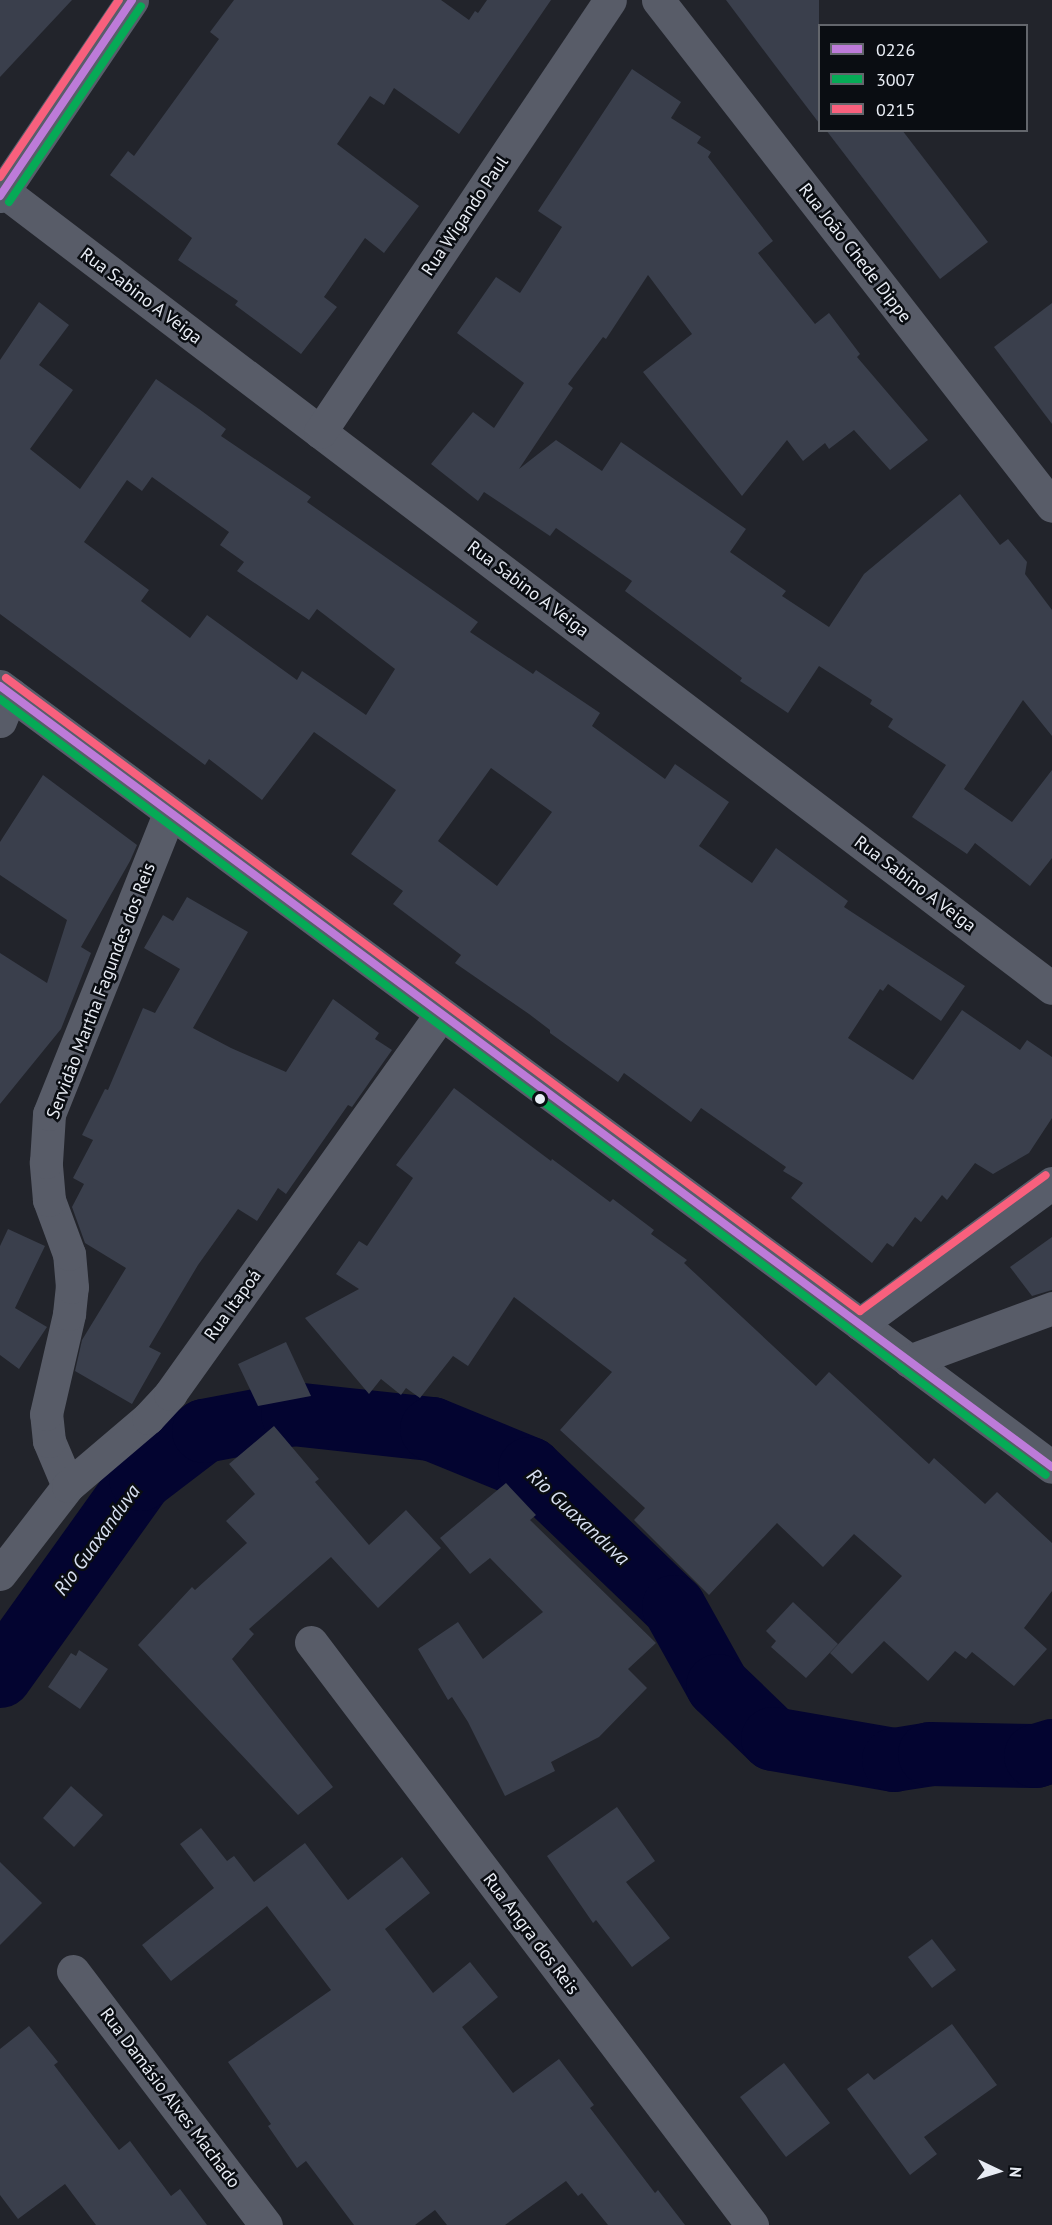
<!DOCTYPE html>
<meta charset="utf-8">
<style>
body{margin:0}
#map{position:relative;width:1052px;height:2225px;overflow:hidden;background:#22242b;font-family:"PT Sans",sans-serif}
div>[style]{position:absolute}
.river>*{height:64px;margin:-32px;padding:0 32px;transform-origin:32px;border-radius:32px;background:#030430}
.building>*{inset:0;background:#3a3f4c}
.minor>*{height:33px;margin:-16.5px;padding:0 16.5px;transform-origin:16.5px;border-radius:16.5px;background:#585c68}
.major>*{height:33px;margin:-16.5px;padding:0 16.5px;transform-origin:16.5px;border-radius:16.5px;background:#585d6a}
.bus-1>*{height:8px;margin:-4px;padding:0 4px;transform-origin:4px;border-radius:4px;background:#bd7bd9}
.bus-2>*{height:8px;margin:-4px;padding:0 4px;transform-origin:4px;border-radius:4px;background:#06aa56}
.bus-3>*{height:8px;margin:-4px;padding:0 4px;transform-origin:4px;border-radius:4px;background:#f8607d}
.dots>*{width:16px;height:16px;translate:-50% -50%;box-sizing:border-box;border:3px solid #0a0d12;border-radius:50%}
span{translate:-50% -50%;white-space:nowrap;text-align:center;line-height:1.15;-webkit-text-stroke:5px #0a0d12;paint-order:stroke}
.street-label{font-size:18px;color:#e8ecf4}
.water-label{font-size:20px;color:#d9e1f2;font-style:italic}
.legend{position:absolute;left:818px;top:24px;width:210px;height:108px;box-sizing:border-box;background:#0a0d12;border:2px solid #63666c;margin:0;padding:8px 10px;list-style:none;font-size:18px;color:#e8ecf4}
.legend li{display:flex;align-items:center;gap:12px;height:30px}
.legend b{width:30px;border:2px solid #63666c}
.north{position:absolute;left:968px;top:2141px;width:60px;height:60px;-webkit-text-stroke:4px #0a0d12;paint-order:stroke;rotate:94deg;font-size:16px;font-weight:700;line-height:24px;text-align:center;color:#e8ecf4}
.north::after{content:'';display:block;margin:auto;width:21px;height:27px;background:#e8ecf4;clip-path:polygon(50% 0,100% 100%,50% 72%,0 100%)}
</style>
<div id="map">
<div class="river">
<div style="left:0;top:1676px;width:242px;rotate:-54.4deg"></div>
<div style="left:141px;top:1479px;width:79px;rotate:-37.3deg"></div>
<div style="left:204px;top:1431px;width:91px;rotate:-10.8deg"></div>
<div style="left:293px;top:1414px;width:140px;rotate:6.2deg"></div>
<div style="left:432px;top:1429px;width:106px;rotate:22.2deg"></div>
<div style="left:530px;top:1469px;width:199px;rotate:43.8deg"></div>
<div style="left:674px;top:1607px;width:90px;rotate:60.9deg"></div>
<div style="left:718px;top:1686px;width:76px;rotate:43.9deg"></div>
<div style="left:773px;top:1739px;width:123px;rotate:9.8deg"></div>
<div style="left:894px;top:1760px;width:36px;rotate:-9deg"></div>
<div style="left:930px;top:1754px;width:106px;rotate:1.1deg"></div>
<div style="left:1036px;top:1756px;width:17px;rotate:-17deg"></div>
</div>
<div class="building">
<div style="clip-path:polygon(0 0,72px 0,0 77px)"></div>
<div style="clip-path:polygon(234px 0,441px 0,469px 20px,475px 11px,478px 13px,487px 0,551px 0,459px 134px,394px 88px,384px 105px,370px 96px,337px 144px,419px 206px,384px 253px,365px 238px,324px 297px,337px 307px,301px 354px,235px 305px,238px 301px,178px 260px,192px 238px,110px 175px,128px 151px,134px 156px,219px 39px,210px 32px)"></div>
<div style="clip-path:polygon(726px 0,819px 0,819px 123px,774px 64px)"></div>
<div style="clip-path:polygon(632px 69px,681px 102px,671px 118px,701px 137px,697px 143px,711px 152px,708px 157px,773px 241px,758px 253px,815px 324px,829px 313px,860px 354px,857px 357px,928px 440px,890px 470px,854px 430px,829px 449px,825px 443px,803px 461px,787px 440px,742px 496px,643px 372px,692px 334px,648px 275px,606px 339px,603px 337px,568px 384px,573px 388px,519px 469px,556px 440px,602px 471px,621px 442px,746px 529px,730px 552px,786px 591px,782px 596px,829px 627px,864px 574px,960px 494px,1000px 545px,1008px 539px,1027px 562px,1025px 574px,1052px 610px,1052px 736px,1023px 700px,964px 789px,1012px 822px,1052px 770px,1052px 858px,1030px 886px,975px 843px,967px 854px,912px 817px,946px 765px,888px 727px,893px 719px,870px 704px,872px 700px,819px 666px,788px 713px,740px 681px,742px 678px,625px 591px,632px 581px,556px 528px,550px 536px,484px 492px,478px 501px,431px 464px,473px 412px,494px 428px,524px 383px,457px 333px,496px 277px,520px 293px,562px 227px,538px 211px)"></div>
<div style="clip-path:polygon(826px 130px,902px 130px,988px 242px,940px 279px)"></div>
<div style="clip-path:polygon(evenodd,39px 302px,69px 325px,39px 365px,73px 390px,30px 449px,80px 489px,156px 379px,199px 409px,226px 429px,221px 436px,311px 497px,307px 502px,478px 622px,470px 632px,533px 674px,536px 670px,600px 713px,592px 726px,665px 779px,675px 764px,729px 802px,699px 846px,752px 883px,776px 848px,848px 901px,844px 907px,965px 986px,941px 1021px,888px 984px,883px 991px,880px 989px,848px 1038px,913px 1080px,962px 1010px,1020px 1050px,1027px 1040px,1052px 1057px,1052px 1118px,1029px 1153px,993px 1174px,975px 1163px,947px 1200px,942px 1195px,921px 1222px,915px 1217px,893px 1247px,887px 1243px,872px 1263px,791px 1198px,803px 1183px,783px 1171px,786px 1167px,701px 1108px,691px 1122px,624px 1073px,618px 1082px,550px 1033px,550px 1030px,529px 1014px,455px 963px,461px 955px,393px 904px,403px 891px,351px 854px,396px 790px,314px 732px,262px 800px,209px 759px,205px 765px,0 614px,0 360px,39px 302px,152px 477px,229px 532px,220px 545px,244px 562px,237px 571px,309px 620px,317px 609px,395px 669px,366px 715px,302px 671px,297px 680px,207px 615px,190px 638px,141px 601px,149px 590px,84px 542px,127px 480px,142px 491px,152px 477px,39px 302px,491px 768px,552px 812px,497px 886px,438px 841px,491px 768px)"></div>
<div style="clip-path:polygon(1052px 303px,1052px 424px,994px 347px)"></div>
<div style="clip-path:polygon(43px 775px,137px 845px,130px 861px,81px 947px,91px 953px,61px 1029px,0 1104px,0 953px,47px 983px,67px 920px,0 875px,0 842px)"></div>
<div style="clip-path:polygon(187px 897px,248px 932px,193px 1028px,231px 1048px,286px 1072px,333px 999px,379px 1033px,375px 1039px,392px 1050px,352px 1107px,348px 1105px,286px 1194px,278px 1188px,257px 1221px,238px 1209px,198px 1265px,149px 1347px,161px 1353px,132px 1404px,75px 1371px,82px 1340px,126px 1268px,85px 1243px,72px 1207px,84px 1184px,73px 1178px,93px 1140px,82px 1135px,105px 1089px,108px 1090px,143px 1008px,155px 1013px,180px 969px,144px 948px,163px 915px,173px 921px)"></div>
<div style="clip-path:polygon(454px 1088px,551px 1161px,552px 1159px,610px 1202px,613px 1199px,654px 1230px,651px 1234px,687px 1260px,684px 1263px,816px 1386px,829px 1372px,929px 1464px,934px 1458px,985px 1504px,997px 1492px,1052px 1543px,1052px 1591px,1024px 1628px,1047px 1649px,1014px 1686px,972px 1652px,966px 1659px,955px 1651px,928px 1681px,884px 1641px,852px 1674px,830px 1653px,902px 1576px,854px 1534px,823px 1567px,777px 1523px,709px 1595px,634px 1520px,645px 1508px,560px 1430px,612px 1372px,514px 1297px,468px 1366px,453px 1356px,420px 1398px,406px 1388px,401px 1395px,381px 1379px,369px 1394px,305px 1318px,359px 1289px,336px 1274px,359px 1241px,367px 1246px,413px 1178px,396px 1165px)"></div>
<div style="clip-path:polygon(8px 1229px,45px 1246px,15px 1308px,47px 1327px,19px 1369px,0 1355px,0 1246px)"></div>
<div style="clip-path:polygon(1052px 1237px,1052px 1290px,1032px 1296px,1010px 1267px)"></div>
<div style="clip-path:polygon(286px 1342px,311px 1396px,258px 1406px,238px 1364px)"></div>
<div style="clip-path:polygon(274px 1426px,319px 1479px,315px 1482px,369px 1545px,406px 1510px,441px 1548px,378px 1608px,331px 1557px,249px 1629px,254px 1634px,232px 1659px,333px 1787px,298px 1815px,138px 1645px,192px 1587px,195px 1590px,247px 1543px,226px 1521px,255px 1494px,229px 1464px)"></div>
<div style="clip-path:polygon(506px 1483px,536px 1515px,530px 1520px,656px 1643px,628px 1669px,647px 1688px,599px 1737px,551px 1762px,555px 1771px,505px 1796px,468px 1722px,452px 1697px,448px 1700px,418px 1649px,458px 1622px,483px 1659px,543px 1612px,490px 1558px,470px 1574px,440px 1538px)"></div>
<div style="clip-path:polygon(793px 1602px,838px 1644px,806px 1678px,771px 1647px,776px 1641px,766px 1631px)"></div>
<div style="clip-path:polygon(79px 1650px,108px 1669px,80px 1709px,48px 1687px,71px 1653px,76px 1656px)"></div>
<div style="clip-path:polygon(71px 1786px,103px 1815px,74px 1847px,43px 1818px)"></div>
<div style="clip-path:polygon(617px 1807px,655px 1861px,626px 1882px,670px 1938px,632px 1967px,596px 1920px,593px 1923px,547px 1856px)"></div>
<div style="clip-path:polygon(201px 1828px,227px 1861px,234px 1856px,254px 1882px,305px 1843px,348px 1900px,402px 1857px,430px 1893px,385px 1929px,433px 1993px,470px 1962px,498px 1997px,462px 2027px,513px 2093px,559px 2059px,594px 2105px,590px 2108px,655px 2193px,658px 2190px,685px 2225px,608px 2225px,582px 2193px,578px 2196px,566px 2181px,505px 2225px,447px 2225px,435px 2210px,415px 2225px,354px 2225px,306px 2161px,297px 2168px,268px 2126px,271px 2124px,228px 2062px,331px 1990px,267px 1906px,171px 1981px,142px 1945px,214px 1888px,180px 1844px)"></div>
<div style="clip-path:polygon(0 1862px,42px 1903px,0 1945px)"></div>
<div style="clip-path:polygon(932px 1939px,956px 1970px,932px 1988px,908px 1957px)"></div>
<div style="clip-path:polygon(952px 2024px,997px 2085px,924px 2137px,937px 2154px,910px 2175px,847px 2089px,868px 2073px,874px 2080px)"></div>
<div style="clip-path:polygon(29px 2026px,58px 2062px,54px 2065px,119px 2150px,130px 2141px,171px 2196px,180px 2189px,207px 2225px,96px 2225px,65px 2184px,18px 2219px,0 2195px,0 2049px)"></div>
<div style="clip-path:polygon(784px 2063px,830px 2123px,786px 2157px,740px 2097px)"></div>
</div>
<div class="minor">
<div style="left:658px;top:0;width:641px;rotate:52.09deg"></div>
<div style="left:3px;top:191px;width:1317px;rotate:37.23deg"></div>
<div style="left:320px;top:432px;width:520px;rotate:-56.13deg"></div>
<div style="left:0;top:721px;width:29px;rotate:-68deg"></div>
<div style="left:860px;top:1324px;width:239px;rotate:36.7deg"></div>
<div style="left:909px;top:1361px;width:153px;rotate:-20.3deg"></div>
<div style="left:68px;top:1486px;width:49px;rotate:-112.9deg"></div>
<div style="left:49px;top:1441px;width:27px;rotate:-96deg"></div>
<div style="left:46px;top:1414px;width:103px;rotate:-77deg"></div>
<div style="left:69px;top:1314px;width:27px;rotate:-84deg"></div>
<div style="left:72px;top:1287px;width:33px;rotate:-95deg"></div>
<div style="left:69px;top:1254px;width:58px;rotate:-110.3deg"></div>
<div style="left:49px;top:1200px;width:38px;rotate:-95deg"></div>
<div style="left:46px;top:1162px;width:48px;rotate:-86.4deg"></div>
<div style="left:49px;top:1114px;width:325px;rotate:-68.2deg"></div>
<div style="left:0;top:1574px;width:111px;rotate:-52.3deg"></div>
<div style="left:68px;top:1486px;width:105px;rotate:-40.4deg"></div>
<div style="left:148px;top:1418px;width:33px;rotate:-47deg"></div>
<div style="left:170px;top:1394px;width:467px;rotate:-54.5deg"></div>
<div style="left:311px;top:1642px;width:731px;rotate:52.89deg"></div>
<div style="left:73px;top:1971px;width:319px;rotate:52.8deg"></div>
</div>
<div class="major">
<div style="left:0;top:196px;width:236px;rotate:-56deg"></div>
<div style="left:0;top:686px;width:1071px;rotate:36.57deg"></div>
<div style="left:860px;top:1324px;width:238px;rotate:-36.3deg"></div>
</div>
<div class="bus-1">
<div style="left:0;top:196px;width:236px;rotate:-56deg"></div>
<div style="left:0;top:686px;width:1310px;rotate:36.59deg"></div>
</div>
<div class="bus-2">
<div style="left:9px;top:202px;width:236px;rotate:-56deg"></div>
<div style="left:0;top:699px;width:1302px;rotate:36.57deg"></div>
</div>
<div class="bus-3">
<div style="left:0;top:177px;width:213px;rotate:-56.1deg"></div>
<div style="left:6px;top:678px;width:1063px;rotate:36.55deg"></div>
<div style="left:860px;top:1311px;width:230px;rotate:-36.2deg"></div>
</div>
<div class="dots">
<div style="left:540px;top:1099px;background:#e8ecf4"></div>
</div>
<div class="street-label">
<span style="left:465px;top:216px;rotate:-56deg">Rua Wigando Paul</span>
<span style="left:855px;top:253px;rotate:52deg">Rua João Chede Dippe</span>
<span style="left:141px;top:296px;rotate:37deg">Rua Sabino A Veiga</span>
<span style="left:528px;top:589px;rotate:37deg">Rua Sabino A Veiga</span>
<span style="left:915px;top:884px;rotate:37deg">Rua Sabino A Veiga</span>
<span style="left:101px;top:991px;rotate:-69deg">Servidão Martha Fagundes dos Reis</span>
<span style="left:233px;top:1305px;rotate:-54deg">Rua Itapoá</span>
<span style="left:531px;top:1934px;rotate:53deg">Rua Angra dos Reis</span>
<span style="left:170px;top:2098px;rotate:53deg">Rua Damásio Alves Machado</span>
</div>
<div class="water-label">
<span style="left:578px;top:1517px;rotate:43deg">Rio Guaxanduva</span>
<span style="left:97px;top:1540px;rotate:-54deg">Rio Guaxanduva</span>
</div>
<ul class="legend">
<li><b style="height:8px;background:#bd7bd9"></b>0226</li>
<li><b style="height:8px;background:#06aa56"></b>3007</li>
<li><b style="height:8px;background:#f8607d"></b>0215</li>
</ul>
<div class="north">N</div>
</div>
